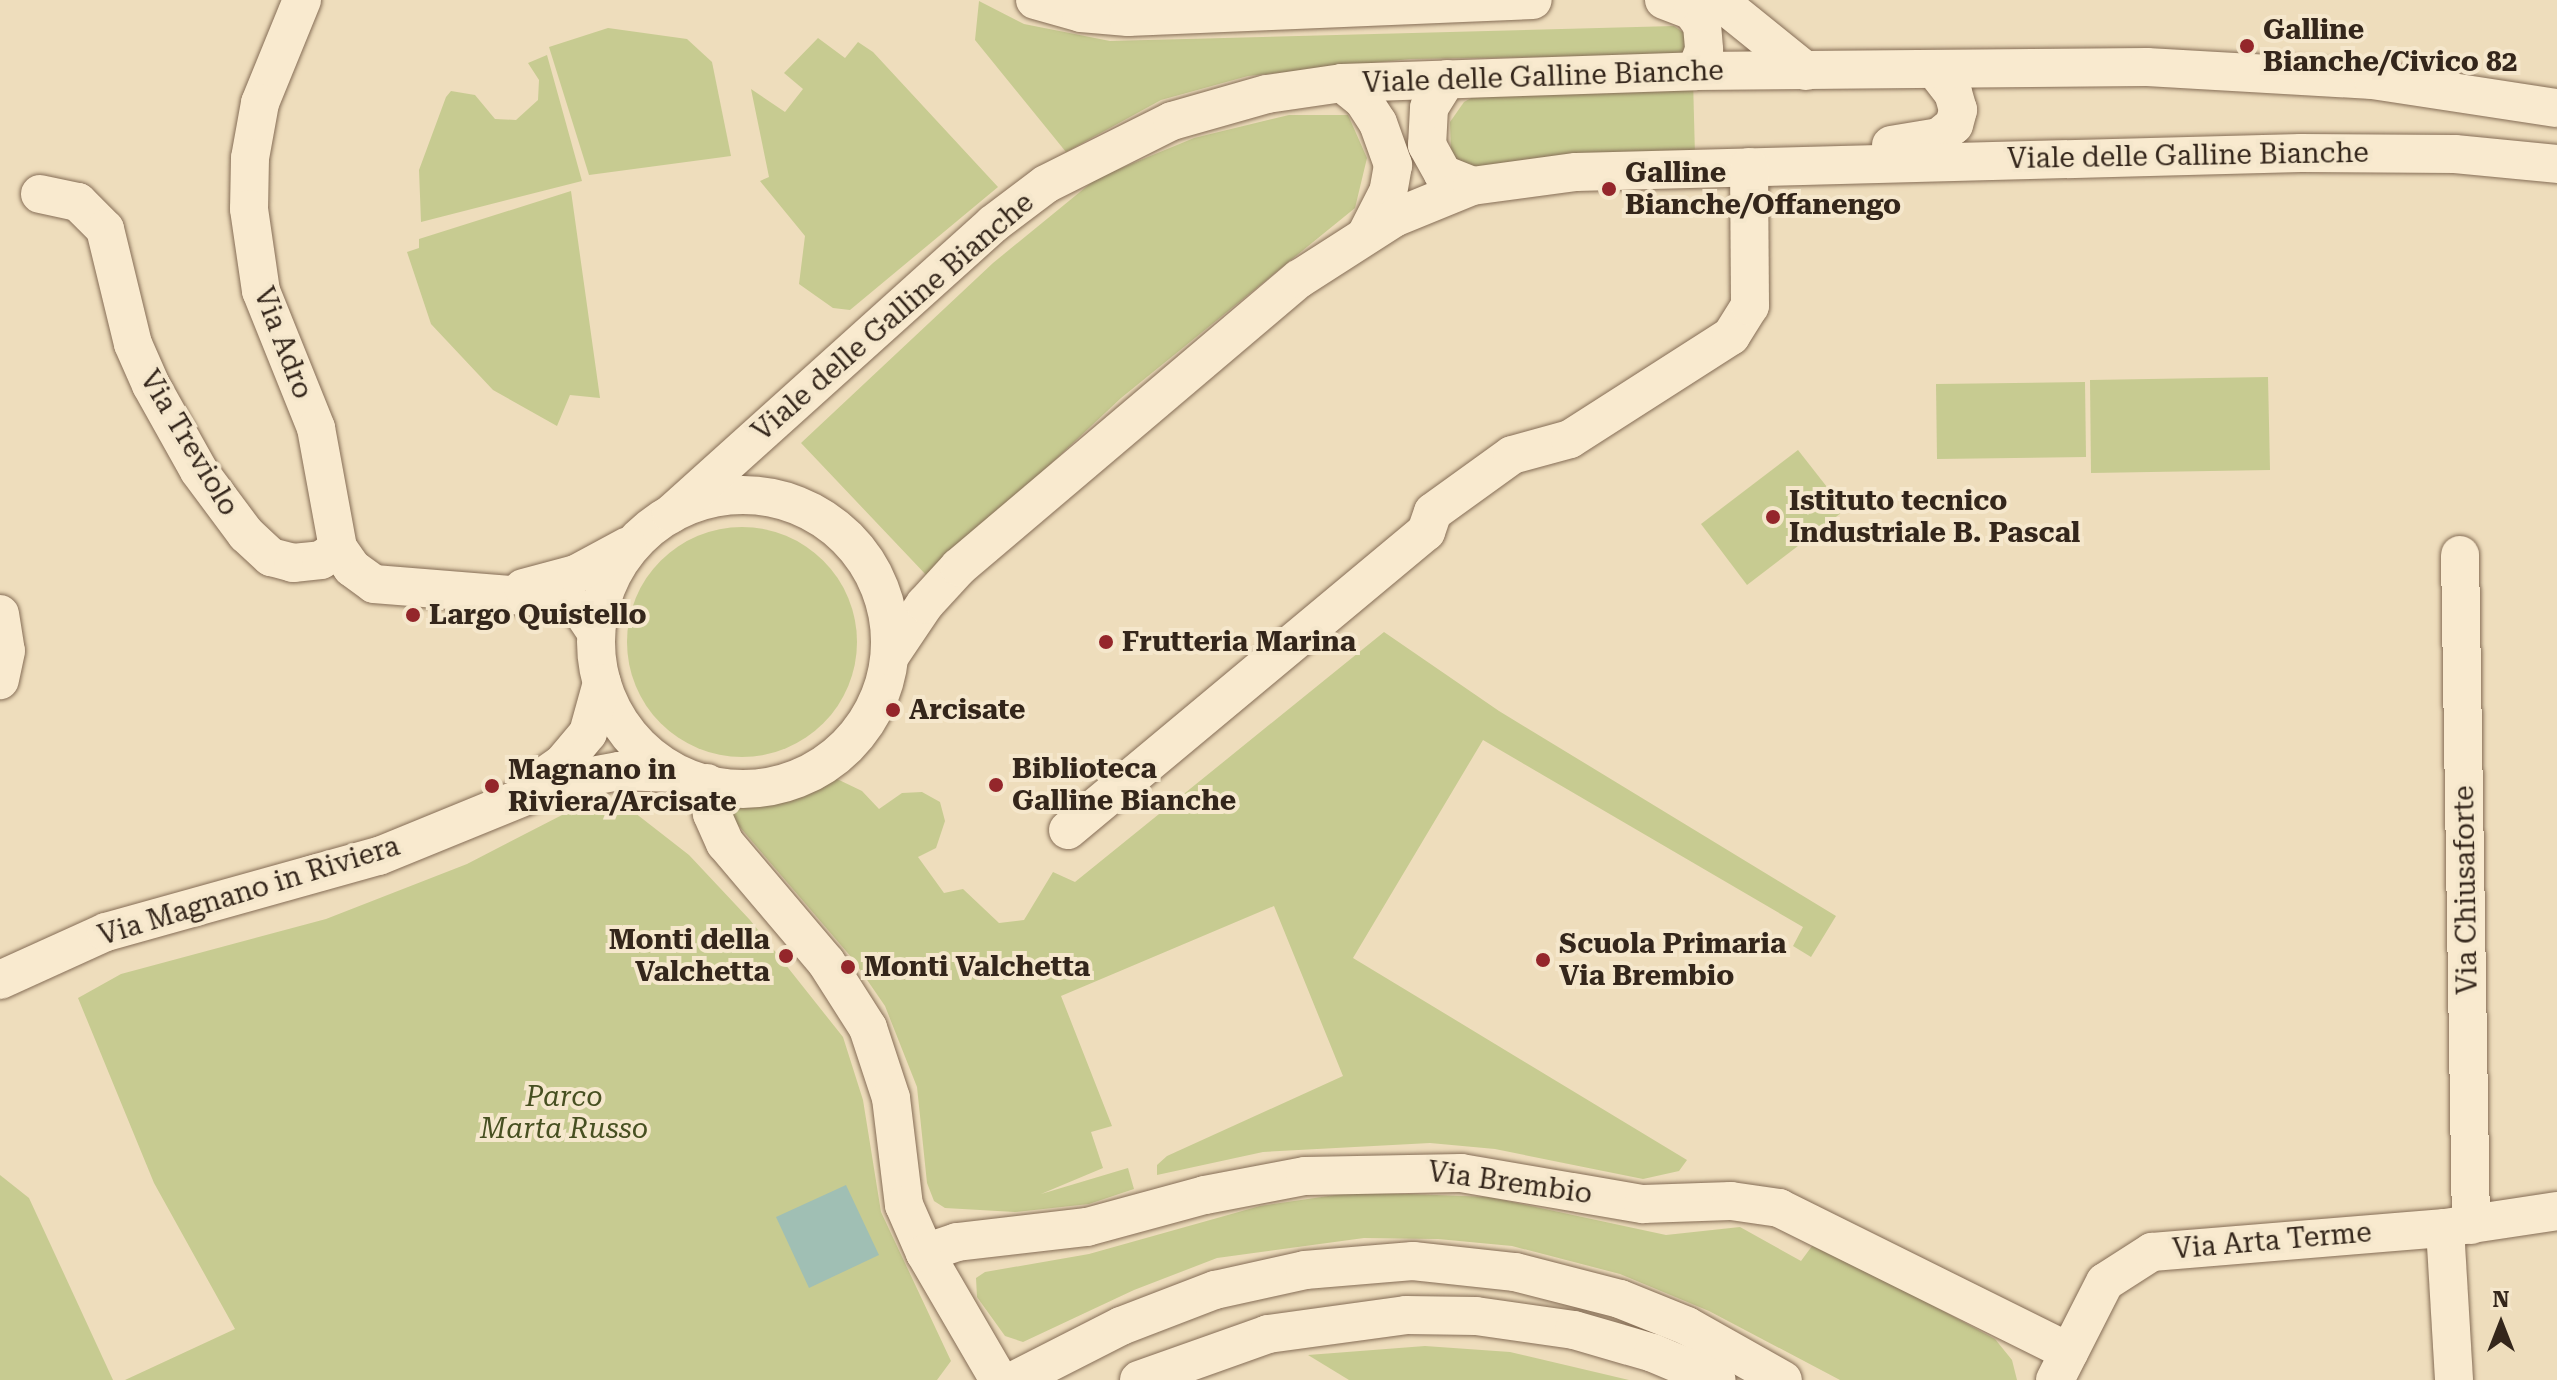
<!DOCTYPE html>
<style>
body{margin:0}
#map{position:relative;width:2557px;height:1380px;overflow:hidden;background:#eeddbc;font-family:"Roboto Serif",serif}
div>[style]{position:absolute}
.green>*{inset:0;background:#c7cb91}
.round{border-radius:50%}
.water>*{inset:0;background:#a0bfb4}
.roads{filter:drop-shadow(0 0 2px #856d56) drop-shadow(0 0 2px #856d56)}
.minor>*{height:38px;margin:-19px;padding:0 19px;transform-origin:19px;border-radius:19px;background:#f9eacf}
.minor>.ring{margin:-19px;padding:0;box-sizing:content-box;background:none;border:38px solid #f9eacf;border-radius:50%}
.dots>*{width:22px;height:22px;translate:-50% -50%;box-sizing:border-box;border:4px solid #f5e7cc;border-radius:50%}
span{translate:-50% -50%;white-space:nowrap;text-align:center;line-height:1.15;-webkit-text-stroke:8px #f5e7cc;paint-order:stroke}
.poi-label{font-size:28px;color:#34261b;font-weight:700}
.left{translate:0 -50%;text-align:left}
.right{translate:-100% -50%;text-align:right}
.street-label{font-size:28px;color:#34261b}
.park-label{font-size:28px;color:#475021;font-style:italic}
.north{position:absolute;left:2461px;top:1284px;width:80px;height:80px;-webkit-text-stroke:6px #f5e7cc;paint-order:stroke;rotate:0deg;font-size:22px;font-weight:700;line-height:32px;text-align:center;color:#34261b}
.north::after{content:'';display:block;margin:auto;width:28px;height:36px;background:#34261b;clip-path:polygon(50% 0,100% 100%,50% 72%,0 100%)}
</style>
<div id="map">
<div class="green">
<div style="clip-path:polygon(979px 1px,1024px 24px,1110px 41px,1674px 26px,1690px 37px,1684px 52px,1674px 55px,1410px 59px,1248px 76px,1161px 100px,1066px 152px,975px 40px)"></div>
<div style="clip-path:polygon(608px 28px,687px 39px,712px 62px,731px 156px,589px 175px,549px 47px)"></div>
<div style="clip-path:polygon(818px 38px,845px 58px,858px 42px,873px 52px,998px 187px,850px 310px,833px 308px,799px 284px,805px 236px,760px 181px,769px 177px,751px 89px,785px 112px,803px 89px,784px 73px)"></div>
<div style="clip-path:polygon(547px 55px,582px 181px,421px 222px,419px 170px,446px 97px,451px 91px,475px 95px,495px 119px,516px 120px,538px 100px,539px 80px,528px 63px)"></div>
<div style="clip-path:polygon(1693px 79px,1695px 156px,1475px 168px,1456px 161px,1451px 152px,1450px 122px,1464px 102px,1480px 93px)"></div>
<div style="clip-path:polygon(1289px 115px,1348px 115px,1367px 158px,1355px 208px,1121px 398px,929px 578px,801px 443px,993px 263px,1097px 178px,1194px 138px)"></div>
<div style="clip-path:polygon(571px 191px,600px 398px,570px 395px,557px 426px,493px 390px,431px 324px,407px 252px,419px 248px,419px 239px)"></div>
<div style="clip-path:polygon(2268px 377px,2270px 470px,2091px 473px,2090px 380px)"></div>
<div style="clip-path:polygon(2085px 382px,2086px 457px,1937px 459px,1936px 384px)"></div>
<div style="clip-path:polygon(1798px 450px,1845px 510px,1747px 585px,1701px 524px)"></div>
<div class="round" style="left:627px;top:527px;width:230px;height:230px"></div>
<div style="clip-path:polygon(1384px 632px,1499px 711px,1836px 916px,1811px 957px,1793px 946px,1803px 927px,1483px 740px,1353px 958px,1687px 1160px,1679px 1171px,1643px 1179px,1495px 1149px,1430px 1143px,1263px 1152px,1157px 1175px,1157px 1165px,1167px 1156px,1343px 1076px,1274px 906px,1061px 996px,1112px 1126px,1091px 1132px,1103px 1168px,1041px 1194px,1128px 1168px,1134px 1189px,1089px 1204px,1015px 1212px,945px 1208px,934px 1201px,927px 1183px,917px 1087px,885px 1006px,852px 958px,726px 811px,726px 799px,767px 803px,837px 779px,862px 791px,879px 809px,902px 793px,922px 792px,940px 802px,945px 821px,936px 848px,918px 857px,944px 893px,963px 889px,999px 923px,1024px 920px,1053px 872px,1075px 882px)"></div>
<div style="clip-path:polygon(630px 809px,689px 855px,750px 920px,843px 1037px,863px 1100px,881px 1212px,951px 1361px,937px 1380px,125px 1380px,235px 1329px,154px 1183px,78px 998px,121px 974px,326px 919px,467px 864px,564px 814px)"></div>
<div style="clip-path:polygon(0 1175px,29px 1198px,113px 1380px,0 1380px)"></div>
<div style="clip-path:polygon(1356px 1192px,1489px 1197px,1666px 1235px,1740px 1227px,1801px 1261px,1815px 1242px,1995px 1339px,2012px 1360px,2017px 1380px,1840px 1380px,1709px 1311px,1620px 1274px,1512px 1246px,1438px 1239px,1364px 1238px,1217px 1258px,1134px 1290px,1023px 1342px,1005px 1336px,977px 1297px,976px 1278px,985px 1272px,1089px 1254px,1260px 1206px)"></div>
<div style="clip-path:polygon(1425px 1346px,1510px 1352px,1629px 1380px,1349px 1380px,1308px 1355px)"></div>
</div>
<div class="water">
<div style="clip-path:polygon(846px 1185px,879px 1255px,809px 1288px,776px 1217px)"></div>
</div>
<div class="roads">
<div class="minor">
<div style="left:302px;top:0;width:111px;rotate:112.2deg"></div>
<div style="left:260px;top:103px;width:56px;rotate:100.3deg"></div>
<div style="left:250px;top:158px;width:51px;rotate:91.1deg"></div>
<div style="left:249px;top:209px;width:83px;rotate:81.7deg"></div>
<div style="left:261px;top:291px;width:148px;rotate:68.1deg"></div>
<div style="left:316px;top:428px;width:122px;rotate:79.6deg"></div>
<div style="left:338px;top:548px;width:24px;rotate:55deg"></div>
<div style="left:352px;top:568px;width:27px;rotate:36deg"></div>
<div style="left:374px;top:584px;width:186px;rotate:4.6deg"></div>
<div style="left:559px;top:599px;width:25px;rotate:27deg"></div>
<div style="left:581px;top:610px;width:27px;rotate:56deg"></div>
<div style="left:1035px;top:0;width:48px;rotate:15.8deg"></div>
<div style="left:1081px;top:13px;width:47px;rotate:4.9deg"></div>
<div style="left:1128px;top:17px;width:405px;rotate:-2.4deg"></div>
<div style="left:1664px;top:0;width:30px;rotate:21deg"></div>
<div style="left:1692px;top:11px;width:17px;rotate:54deg"></div>
<div style="left:1702px;top:25px;width:25px;rotate:85deg"></div>
<div style="left:1704px;top:50px;width:22px;rotate:111deg"></div>
<div style="left:1718px;top:0;width:113px;rotate:38.9deg"></div>
<div style="left:1447px;top:79px;width:34px;rotate:122deg"></div>
<div style="left:1429px;top:108px;width:37px;rotate:93deg"></div>
<div style="left:1427px;top:145px;width:33px;rotate:61deg"></div>
<div style="left:1443px;top:174px;width:31px;rotate:22deg"></div>
<div style="left:1342px;top:83px;width:27px;rotate:39deg"></div>
<div style="left:1363px;top:100px;width:27px;rotate:57deg"></div>
<div style="left:1378px;top:123px;width:45px;rotate:70.3deg"></div>
<div style="left:1393px;top:165px;width:27px;rotate:100deg"></div>
<div style="left:1388px;top:192px;width:46px;rotate:117.1deg"></div>
<div style="left:1891px;top:145px;width:49px;rotate:-9.5deg"></div>
<div style="left:1939px;top:137px;width:19px;rotate:-39deg"></div>
<div style="left:1954px;top:125px;width:16px;rotate:-75deg"></div>
<div style="left:1958px;top:110px;width:18px;rotate:-106deg"></div>
<div style="left:1953px;top:93px;width:29px;rotate:-128deg"></div>
<div style="left:40px;top:194px;width:39px;rotate:12deg"></div>
<div style="left:78px;top:202px;width:38px;rotate:45deg"></div>
<div style="left:105px;top:229px;width:118px;rotate:76.3deg"></div>
<div style="left:133px;top:344px;width:45px;rotate:66.3deg"></div>
<div style="left:151px;top:385px;width:98px;rotate:60.8deg"></div>
<div style="left:199px;top:471px;width:79px;rotate:53.3deg"></div>
<div style="left:246px;top:534px;width:34px;rotate:43deg"></div>
<div style="left:271px;top:557px;width:23px;rotate:15deg"></div>
<div style="left:293px;top:563px;width:28px;rotate:-6deg"></div>
<div style="left:321px;top:560px;width:21px;rotate:-35deg"></div>
<div class="ring" style="left:596px;top:495px;width:256px;height:256px"></div>
<div style="left:671px;top:514px;width:433px;rotate:-42deg"></div>
<div style="left:993px;top:224px;width:66px;rotate:-37deg"></div>
<div style="left:1046px;top:184px;width:141px;rotate:-26.6deg"></div>
<div style="left:1172px;top:121px;width:99px;rotate:-15.9deg"></div>
<div style="left:1267px;top:94px;width:76px;rotate:-8.3deg"></div>
<div style="left:1342px;top:83px;width:354px;rotate:-1.9deg"></div>
<div style="left:1696px;top:71px;width:451px;rotate:-0.5deg"></div>
<div style="left:2147px;top:67px;width:226px;rotate:3.3deg"></div>
<div style="left:2373px;top:80px;width:186px;rotate:8.7deg"></div>
<div style="left:2460px;top:555px;width:670px;rotate:89.06deg"></div>
<div style="left:523px;top:588px;width:55px;rotate:-14.8deg"></div>
<div style="left:576px;top:574px;width:59px;rotate:-28.3deg"></div>
<div style="left:0;top:614px;width:37px;rotate:81deg"></div>
<div style="left:6px;top:651px;width:30px;rotate:102deg"></div>
<div style="left:890px;top:656px;width:63px;rotate:-56.1deg"></div>
<div style="left:925px;top:604px;width:50px;rotate:-47.4deg"></div>
<div style="left:959px;top:567px;width:446px;rotate:-40.3deg"></div>
<div style="left:1299px;top:279px;width:113px;rotate:-32.7deg"></div>
<div style="left:1394px;top:218px;width:84px;rotate:-22.3deg"></div>
<div style="left:1472px;top:186px;width:105px;rotate:-7.7deg"></div>
<div style="left:1576px;top:172px;width:725px;rotate:-1.5deg"></div>
<div style="left:2301px;top:153px;width:154px;rotate:0.4deg"></div>
<div style="left:2455px;top:154px;width:102px;rotate:5.6deg"></div>
<div style="left:536px;top:782px;width:32px;rotate:-35deg"></div>
<div style="left:562px;top:764px;width:40px;rotate:-50deg"></div>
<div style="left:588px;top:733px;width:52px;rotate:-74.4deg"></div>
<div style="left:707px;top:783px;width:31px;rotate:81deg"></div>
<div style="left:712px;top:814px;width:32px;rotate:66deg"></div>
<div style="left:725px;top:843px;width:156px;rotate:49.7deg"></div>
<div style="left:826px;top:962px;width:78px;rotate:57.5deg"></div>
<div style="left:868px;top:1028px;width:74px;rotate:71.8deg"></div>
<div style="left:891px;top:1098px;width:108px;rotate:83.1deg"></div>
<div style="left:904px;top:1205px;width:52px;rotate:66.4deg"></div>
<div style="left:925px;top:1253px;width:147px;rotate:59.8deg"></div>
<div style="left:1068px;top:830px;width:466px;rotate:-39.8deg"></div>
<div style="left:1426px;top:532px;width:21px;rotate:-71deg"></div>
<div style="left:1433px;top:512px;width:97px;rotate:-35.8deg"></div>
<div style="left:1512px;top:455px;width:60px;rotate:-15.4deg"></div>
<div style="left:1570px;top:439px;width:191px;rotate:-32.6deg"></div>
<div style="left:1731px;top:336px;width:36px;rotate:-58deg"></div>
<div style="left:1750px;top:306px;width:139px;rotate:-90.4deg"></div>
<div style="left:0;top:980px;width:116px;rotate:-24.4deg"></div>
<div style="left:106px;top:932px;width:283px;rotate:-15.6deg"></div>
<div style="left:379px;top:856px;width:196px;rotate:-22.2deg"></div>
<div style="left:560px;top:782px;width:60px;rotate:-10.6deg"></div>
<div style="left:619px;top:771px;width:55px;rotate:2.1deg"></div>
<div style="left:2445px;top:1228px;width:152px;rotate:86.6deg"></div>
<div style="left:925px;top:1253px;width:34px;rotate:-19deg"></div>
<div style="left:957px;top:1242px;width:131px;rotate:-6.6deg"></div>
<div style="left:1087px;top:1227px;width:122px;rotate:-15.2deg"></div>
<div style="left:1205px;top:1195px;width:102px;rotate:-10.8deg"></div>
<div style="left:1305px;top:1176px;width:156px;rotate:-1.1deg"></div>
<div style="left:1461px;top:1173px;width:185px;rotate:9.7deg"></div>
<div style="left:1643px;top:1204px;width:88px;rotate:-2deg"></div>
<div style="left:1731px;top:1201px;width:49px;rotate:8.3deg"></div>
<div style="left:1779px;top:1208px;width:324px;rotate:26.4deg"></div>
<div style="left:1015px;top:1380px;width:119px;rotate:-27deg"></div>
<div style="left:1121px;top:1326px;width:101px;rotate:-21deg"></div>
<div style="left:1215px;top:1290px;width:92px;rotate:-12.5deg"></div>
<div style="left:1305px;top:1270px;width:108px;rotate:-4.8deg"></div>
<div style="left:1413px;top:1261px;width:103px;rotate:6.2deg"></div>
<div style="left:1515px;top:1272px;width:108px;rotate:14.4deg"></div>
<div style="left:1620px;top:1299px;width:72px;rotate:21.9deg"></div>
<div style="left:1687px;top:1326px;width:110px;rotate:29.4deg"></div>
<div style="left:1139px;top:1380px;width:137px;rotate:-19.6deg"></div>
<div style="left:1268px;top:1334px;width:139px;rotate:-7.8deg"></div>
<div style="left:1406px;top:1315px;width:70px;rotate:0.8deg"></div>
<div style="left:1476px;top:1316px;width:99px;rotate:8.1deg"></div>
<div style="left:1574px;top:1330px;width:82px;rotate:16.2deg"></div>
<div style="left:1653px;top:1353px;width:69px;rotate:22.9deg"></div>
<div style="left:2055px;top:1380px;width:110px;rotate:-63deg"></div>
<div style="left:2105px;top:1282px;width:56px;rotate:-32.6deg"></div>
<div style="left:2152px;top:1252px;width:294px;rotate:-4.7deg"></div>
<div style="left:2445px;top:1228px;width:113px;rotate:-8.6deg"></div>
</div>
</div>
<div class="dots">
<div style="left:2247px;top:46px;background:#94262b"></div>
<div style="left:1609px;top:189px;background:#94262b"></div>
<div style="left:1773px;top:517px;background:#94262b"></div>
<div style="left:413px;top:615px;background:#94262b"></div>
<div style="left:1106px;top:642px;background:#94262b"></div>
<div style="left:893px;top:710px;background:#94262b"></div>
<div style="left:996px;top:785px;background:#94262b"></div>
<div style="left:492px;top:786px;background:#94262b"></div>
<div style="left:786px;top:956px;background:#94262b"></div>
<div style="left:1543px;top:960px;background:#94262b"></div>
<div style="left:848px;top:967px;background:#94262b"></div>
</div>
<div class="poi-label">
<span class="left" style="left:2263px;top:46px">Galline<br>Bianche/Civico 82</span>
<span class="left" style="left:1625px;top:189px">Galline<br>Bianche/Offanengo</span>
<span class="left" style="left:1789px;top:517px">Istituto tecnico<br>Industriale B. Pascal</span>
<span class="left" style="left:429px;top:615px">Largo Quistello</span>
<span class="left" style="left:1122px;top:642px">Frutteria Marina</span>
<span class="left" style="left:909px;top:710px">Arcisate</span>
<span class="left" style="left:1012px;top:785px">Biblioteca<br>Galline Bianche</span>
<span class="left" style="left:508px;top:786px">Magnano in<br>Riviera/Arcisate</span>
<span class="right" style="left:770px;top:956px">Monti della<br>Valchetta</span>
<span class="left" style="left:1559px;top:960px">Scuola Primaria<br>Via Brembio</span>
<span class="left" style="left:864px;top:967px">Monti Valchetta</span>
</div>
<div class="street-label">
<span style="left:1543px;top:77px;rotate:-2deg">Viale delle Galline Bianche</span>
<span style="left:2188px;top:156px;rotate:-1deg">Viale delle Galline Bianche</span>
<span style="left:893px;top:317px;rotate:-41deg">Viale delle Galline Bianche</span>
<span style="left:283px;top:343px;rotate:69deg">Via Adro</span>
<span style="left:189px;top:443px;rotate:59deg">Via Treviolo</span>
<span style="left:2466px;top:890px;rotate:-91deg">Via Chiusaforte</span>
<span style="left:249px;top:891px;rotate:-17deg">Via Magnano in Riviera</span>
<span style="left:1510px;top:1183px;rotate:8deg">Via Brembio</span>
<span style="left:2272px;top:1241px;rotate:-5deg">Via Arta Terme</span>
</div>
<div class="park-label">
<span style="left:564px;top:1113px">Parco<br>Marta Russo</span>
</div>
<div class="north">N</div>
</div>
